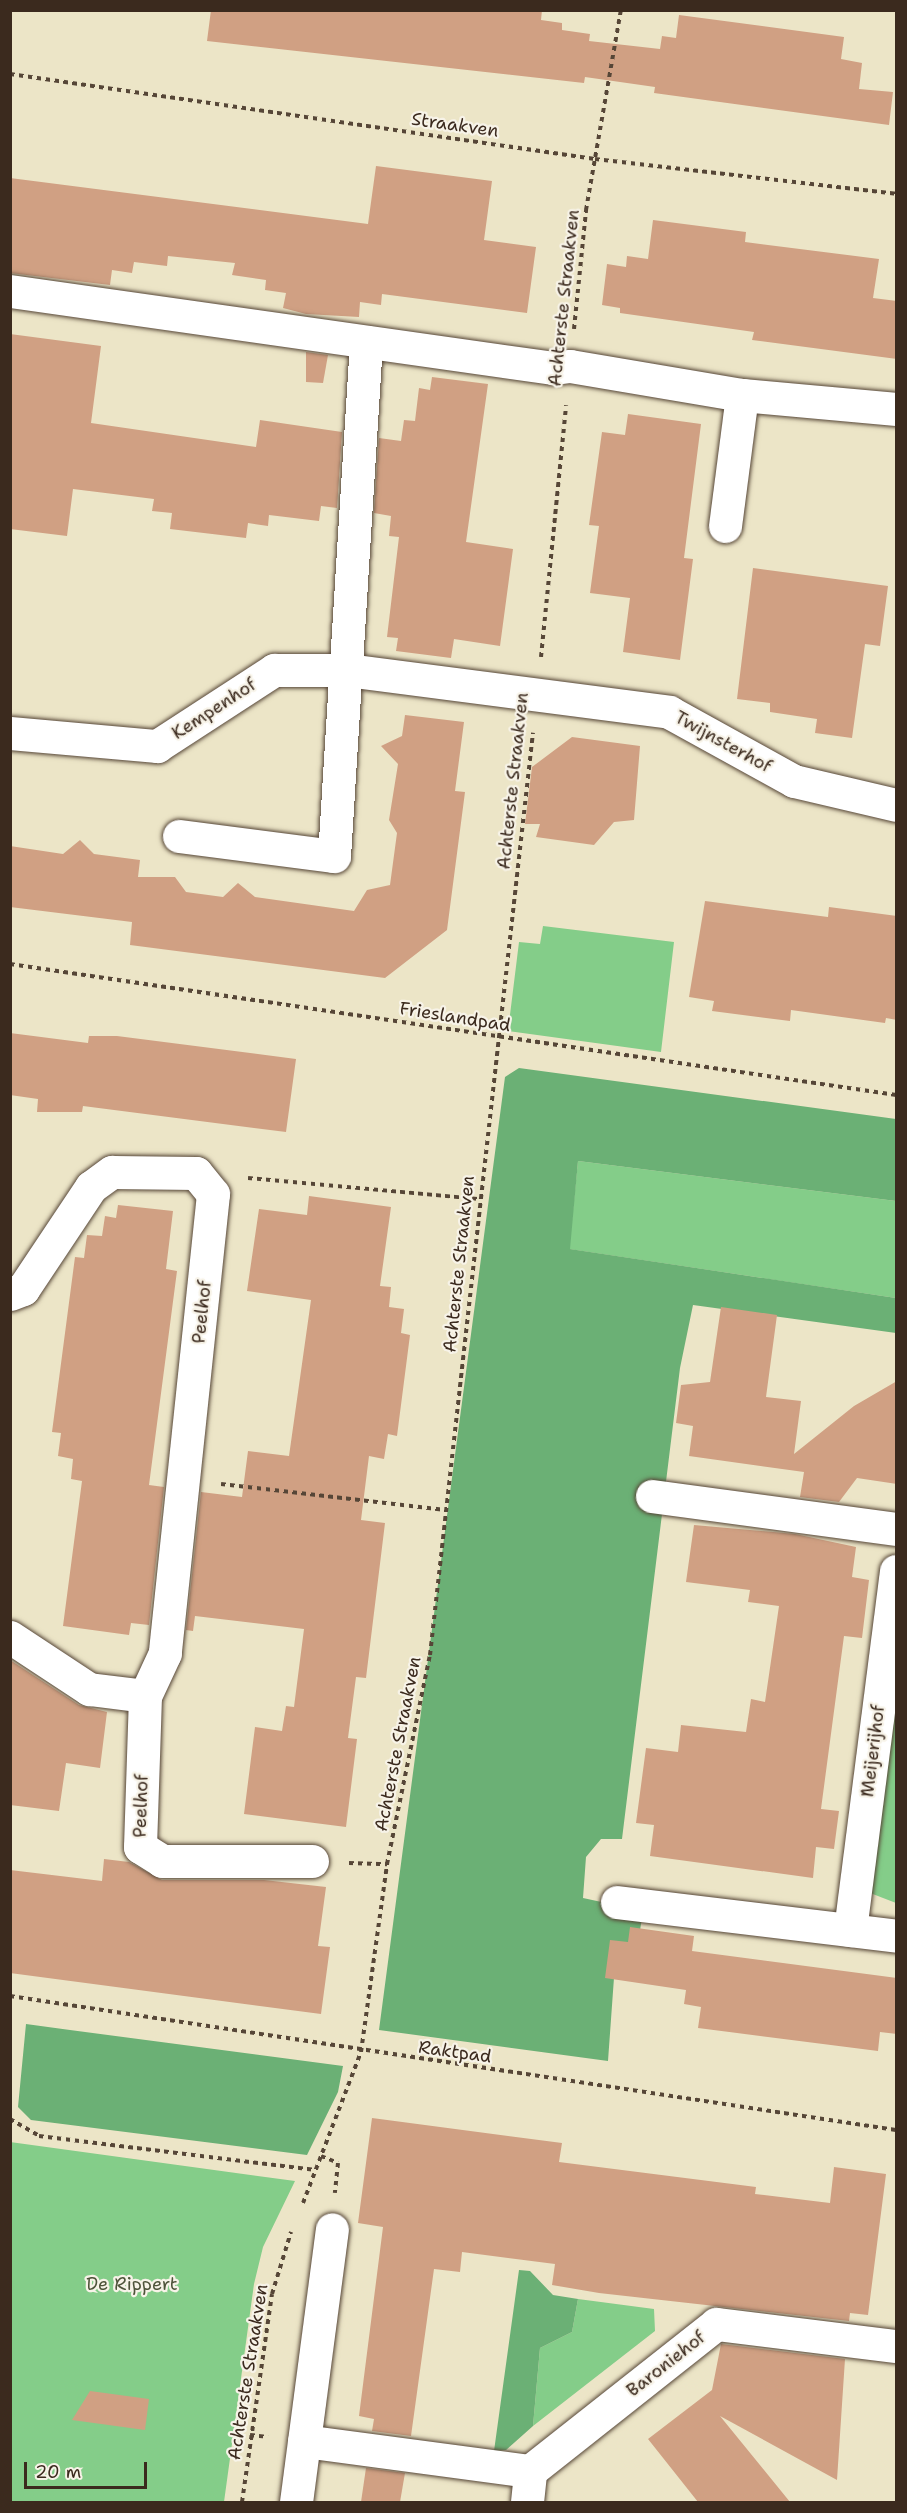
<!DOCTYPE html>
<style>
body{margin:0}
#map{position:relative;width:907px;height:2513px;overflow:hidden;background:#ece5c7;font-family:"Shantell Sans",sans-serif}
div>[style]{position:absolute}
.green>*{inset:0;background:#84cd89}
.forest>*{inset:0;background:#6bb075}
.building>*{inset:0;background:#d0a083}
.path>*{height:4px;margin-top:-2px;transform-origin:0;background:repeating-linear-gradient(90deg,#564637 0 4.5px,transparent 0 9px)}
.roads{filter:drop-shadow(0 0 2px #564637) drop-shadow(0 0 2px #564637)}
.minor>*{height:33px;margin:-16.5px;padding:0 16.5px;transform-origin:16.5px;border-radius:16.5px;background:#fff}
span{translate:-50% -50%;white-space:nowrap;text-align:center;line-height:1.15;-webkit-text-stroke:4.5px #f7f3e8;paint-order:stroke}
.street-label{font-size:18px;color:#3b2a1e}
.park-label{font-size:18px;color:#4d5339}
.frame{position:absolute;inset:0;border:12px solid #3b2a1e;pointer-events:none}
.scale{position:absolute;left:24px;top:2462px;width:123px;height:27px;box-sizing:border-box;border:3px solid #3b2a1e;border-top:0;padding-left:8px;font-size:18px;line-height:21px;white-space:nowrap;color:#3b2a1e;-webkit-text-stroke:4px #f7f3e8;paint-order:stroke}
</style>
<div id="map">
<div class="green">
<div style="clip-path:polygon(543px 926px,674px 942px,661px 1052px,508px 1031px,519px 942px,540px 944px)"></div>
<div style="clip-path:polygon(578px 1161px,896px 1201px,896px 1298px,569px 1249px)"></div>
<div style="clip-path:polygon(896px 1672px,896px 1903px,865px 1891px)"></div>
<div style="clip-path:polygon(10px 2142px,295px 2181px,263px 2247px,254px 2284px,224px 2502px,11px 2502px)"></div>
<div style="clip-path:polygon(578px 2299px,654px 2309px,655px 2331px,533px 2426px,540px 2348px,572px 2332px)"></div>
</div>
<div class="forest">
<div style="clip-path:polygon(519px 1068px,896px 1119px,896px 1201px,578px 1161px,570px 1249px,896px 1298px,896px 1333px,693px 1305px,680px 1368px,622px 1839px,601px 1839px,586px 1857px,583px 1898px,643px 1911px,637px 1950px,616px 1950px,608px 2061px,379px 2030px,505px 1077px)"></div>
<div style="clip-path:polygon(26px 2024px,70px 2030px,343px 2066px,338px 2092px,307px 2155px,31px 2120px,18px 2107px)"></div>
<div style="clip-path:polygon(519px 2270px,530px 2271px,553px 2295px,578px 2299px,572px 2332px,540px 2348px,533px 2426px,506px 2450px,494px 2451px)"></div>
</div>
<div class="building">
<div style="clip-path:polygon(211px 10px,542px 10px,541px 20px,562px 23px,562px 30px,590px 34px,589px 41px,660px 49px,662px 36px,676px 38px,679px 15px,844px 37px,841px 59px,862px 63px,859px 89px,893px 92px,889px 125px,654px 93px,655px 87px,585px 77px,584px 83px,207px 41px)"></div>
<div style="clip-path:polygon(376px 166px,492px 181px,484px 240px,536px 247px,527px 313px,382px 294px,381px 305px,360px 302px,359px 317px,306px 314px,283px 308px,286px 293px,265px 290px,266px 280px,232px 275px,235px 263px,168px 256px,167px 266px,134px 262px,132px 273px,112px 270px,110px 285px,10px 273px,10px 178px,368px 224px)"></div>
<div style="clip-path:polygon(653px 220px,746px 232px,745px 242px,879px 259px,873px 298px,897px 301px,897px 359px,752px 340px,754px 332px,620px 313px,620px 308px,602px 305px,607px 264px,626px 267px,627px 256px,648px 259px)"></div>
<div style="clip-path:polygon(10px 334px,101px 346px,91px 423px,256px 447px,260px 420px,342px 432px,337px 508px,321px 506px,319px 521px,269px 515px,268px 526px,248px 523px,246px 538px,170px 529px,172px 513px,152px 511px,154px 499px,73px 489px,67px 536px,10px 529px)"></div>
<div style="clip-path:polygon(306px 352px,328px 355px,323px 383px,306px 382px)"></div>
<div style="clip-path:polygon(432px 377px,488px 384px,466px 542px,513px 549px,500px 646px,454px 639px,451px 658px,396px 651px,398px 638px,387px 637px,399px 537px,389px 536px,391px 516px,374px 513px,379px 438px,401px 441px,404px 420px,415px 421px,419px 388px,430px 390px)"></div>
<div style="clip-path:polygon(628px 414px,701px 424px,684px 558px,693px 559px,680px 660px,623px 652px,630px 598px,590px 593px,599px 526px,589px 525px,602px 432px,625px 435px)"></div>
<div style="clip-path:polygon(753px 568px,888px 586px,880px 646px,865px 644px,852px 738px,815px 733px,817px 719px,770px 712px,770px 703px,737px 699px)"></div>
<div style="clip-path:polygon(405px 715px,464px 722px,455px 791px,465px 792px,447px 930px,385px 978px,130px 945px,132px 922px,10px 907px,10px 846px,63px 854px,80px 840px,94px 854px,140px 860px,138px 877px,175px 877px,186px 892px,223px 897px,238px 883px,255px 897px,354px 911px,367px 890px,390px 885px,397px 833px,389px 820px,398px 764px,381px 746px,402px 736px)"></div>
<div style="clip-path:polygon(572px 737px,640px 746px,634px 820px,614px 822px,594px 845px,536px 837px,540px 824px,525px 824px,532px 767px)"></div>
<div style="clip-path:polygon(705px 901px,828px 917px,829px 907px,897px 916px,897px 1020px,886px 1018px,885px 1023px,791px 1010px,790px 1021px,712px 1011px,714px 1001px,689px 997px)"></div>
<div style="clip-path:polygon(10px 1033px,88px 1043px,89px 1036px,117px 1036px,296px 1059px,286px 1132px,83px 1106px,82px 1112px,37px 1112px,38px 1099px,10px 1095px)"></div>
<div style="clip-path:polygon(309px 1196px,391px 1207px,380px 1286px,391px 1287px,389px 1307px,404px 1309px,401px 1333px,410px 1335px,397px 1436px,388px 1434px,384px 1459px,369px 1456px,361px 1520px,385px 1523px,366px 1678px,356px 1677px,348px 1738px,357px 1739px,346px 1827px,244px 1814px,255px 1727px,282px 1731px,286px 1706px,294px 1707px,304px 1629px,195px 1616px,193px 1631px,186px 1630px,201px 1492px,242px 1497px,248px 1451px,289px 1456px,311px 1300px,247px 1291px,259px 1209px,307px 1215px)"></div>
<div style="clip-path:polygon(118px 1205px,173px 1211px,166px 1269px,177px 1271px,149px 1485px,164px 1487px,149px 1625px,131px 1623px,129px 1635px,63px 1626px,82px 1481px,71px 1479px,73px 1459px,58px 1456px,61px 1433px,52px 1432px,75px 1257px,84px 1258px,87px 1235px,102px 1236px,105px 1216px,116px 1218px)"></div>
<div style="clip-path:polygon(721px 1307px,777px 1315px,766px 1397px,801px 1401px,794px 1454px,854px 1406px,897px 1381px,897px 1484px,857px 1478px,839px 1502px,800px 1497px,804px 1472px,689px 1456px,693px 1426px,676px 1423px,681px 1385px,710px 1382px)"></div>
<div style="clip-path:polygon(694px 1525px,795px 1534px,856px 1547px,852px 1577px,869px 1580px,862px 1638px,844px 1636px,821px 1809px,839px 1811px,834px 1849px,816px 1847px,813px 1878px,650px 1856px,654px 1825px,636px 1823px,646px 1748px,678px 1752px,681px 1725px,746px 1732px,751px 1699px,765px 1702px,779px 1606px,748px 1602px,750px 1590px,686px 1582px)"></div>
<div style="clip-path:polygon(10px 1660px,79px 1705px,107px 1712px,100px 1768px,66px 1763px,59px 1811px,10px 1805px)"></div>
<div style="clip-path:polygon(104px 1859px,129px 1862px,162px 1880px,264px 1880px,326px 1887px,318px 1946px,330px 1947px,321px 2014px,10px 1973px,10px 1870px,102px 1881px)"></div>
<div style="clip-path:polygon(630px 1927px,694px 1936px,692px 1951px,897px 1978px,897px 2034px,880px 2032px,878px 2051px,698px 2028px,701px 2007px,684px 2004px,686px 1990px,605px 1978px,610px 1940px,628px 1942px)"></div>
<div style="clip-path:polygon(372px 2118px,562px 2143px,559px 2162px,756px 2187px,755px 2194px,830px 2203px,834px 2167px,886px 2174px,868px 2315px,850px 2313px,849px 2321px,599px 2293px,552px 2285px,555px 2264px,462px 2252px,460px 2272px,434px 2269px,411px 2436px,372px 2431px,374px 2419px,359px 2416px,383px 2227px,358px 2223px)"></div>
<div style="clip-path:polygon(721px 2344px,845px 2359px,837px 2480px,720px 2416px,790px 2502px,698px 2502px,648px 2439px,712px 2390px)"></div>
<div style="clip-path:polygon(90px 2391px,149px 2399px,145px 2430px,72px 2420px)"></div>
<div style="clip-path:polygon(366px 2468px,405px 2473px,400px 2502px,361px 2502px)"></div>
</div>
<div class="path">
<div style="left:10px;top:74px;width:591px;rotate:8.27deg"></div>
<div style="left:595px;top:159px;width:303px;rotate:6.6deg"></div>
<div style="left:574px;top:329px;width:120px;rotate:-84.2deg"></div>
<div style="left:586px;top:210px;width:203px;rotate:-80.1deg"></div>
<div style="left:541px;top:657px;width:253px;rotate:-84.3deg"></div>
<div style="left:10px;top:964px;width:896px;rotate:8.41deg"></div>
<div style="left:248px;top:1178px;width:233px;rotate:5.2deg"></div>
<div style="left:221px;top:1484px;width:226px;rotate:6.6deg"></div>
<div style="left:349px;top:1863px;width:38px;rotate:2deg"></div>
<div style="left:10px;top:1996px;width:896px;rotate:8.6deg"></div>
<div style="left:10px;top:2119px;width:34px;rotate:30deg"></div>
<div style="left:39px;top:2136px;width:279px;rotate:7deg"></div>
<div style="left:321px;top:2156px;width:18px;rotate:22deg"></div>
<div style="left:338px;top:2163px;width:30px;rotate:96deg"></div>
<div style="left:303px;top:2203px;width:162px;rotate:-69deg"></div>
<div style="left:361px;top:2052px;width:190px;rotate:-82.1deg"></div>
<div style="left:387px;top:1864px;width:213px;rotate:-78.4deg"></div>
<div style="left:430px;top:1655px;width:928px;rotate:-83.63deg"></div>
<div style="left:250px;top:2435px;width:18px;rotate:6deg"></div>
<div style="left:242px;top:2502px;width:210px;rotate:-81.8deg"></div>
<div style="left:272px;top:2294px;width:65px;rotate:-73deg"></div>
</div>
<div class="roads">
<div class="minor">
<div style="left:10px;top:291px;width:548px;rotate:8.07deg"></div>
<div style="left:553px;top:368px;width:17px;rotate:-7deg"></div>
<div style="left:570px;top:366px;width:174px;rotate:9.6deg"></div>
<div style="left:742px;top:395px;width:155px;rotate:5.2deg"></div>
<div style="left:725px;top:526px;width:132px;rotate:-82.6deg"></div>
<div style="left:10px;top:733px;width:148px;rotate:5.1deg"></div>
<div style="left:157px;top:746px;width:140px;rotate:-33deg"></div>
<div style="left:274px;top:670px;width:73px"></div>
<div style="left:347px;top:670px;width:325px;rotate:7.4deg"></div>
<div style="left:669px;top:712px;width:143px;rotate:28.9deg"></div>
<div style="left:794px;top:781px;width:105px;rotate:13.2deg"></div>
<div style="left:179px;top:836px;width:156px;rotate:7.4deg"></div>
<div style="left:334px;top:856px;width:515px;rotate:-86.44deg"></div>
<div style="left:10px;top:1294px;width:14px;rotate:-21deg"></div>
<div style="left:23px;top:1289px;width:123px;rotate:-56.3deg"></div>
<div style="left:91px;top:1187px;width:26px;rotate:-36deg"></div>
<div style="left:112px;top:1172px;width:84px;rotate:0.7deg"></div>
<div style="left:196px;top:1173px;width:27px;rotate:51deg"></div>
<div style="left:213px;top:1194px;width:462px;rotate:96deg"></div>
<div style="left:165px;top:1653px;width:47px;rotate:114.9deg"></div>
<div style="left:145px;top:1696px;width:151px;rotate:91.9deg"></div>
<div style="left:140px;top:1847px;width:26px;rotate:32deg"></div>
<div style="left:162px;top:1861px;width:150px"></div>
<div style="left:652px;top:1496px;width:246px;rotate:7.7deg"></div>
<div style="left:10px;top:1637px;width:95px;rotate:33.4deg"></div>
<div style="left:89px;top:1689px;width:56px;rotate:7.1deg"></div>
<div style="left:617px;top:1902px;width:281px;rotate:6.9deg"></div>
<div style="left:850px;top:1930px;width:362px;rotate:-82.7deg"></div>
<div style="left:304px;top:2441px;width:228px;rotate:7.6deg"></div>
<div style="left:296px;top:2502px;width:275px;rotate:-82.5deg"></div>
<div style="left:527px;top:2502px;width:31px;rotate:-84deg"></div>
<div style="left:530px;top:2471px;width:237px;rotate:-38.3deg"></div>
<div style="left:716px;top:2324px;width:181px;rotate:7deg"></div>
</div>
</div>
<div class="street-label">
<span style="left:455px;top:125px;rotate:8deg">Straakven</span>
<span style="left:564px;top:298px;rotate:-84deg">Achterste Straakven</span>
<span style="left:214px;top:709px;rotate:-33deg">Kempenhof</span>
<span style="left:723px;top:742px;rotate:29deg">Twijnsterhof</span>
<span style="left:513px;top:781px;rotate:-84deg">Achterste Straakven</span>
<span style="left:455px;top:1017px;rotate:9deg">Frieslandpad</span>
<span style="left:459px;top:1264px;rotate:-84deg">Achterste Straakven</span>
<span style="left:202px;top:1312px;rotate:-84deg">Peelhof</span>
<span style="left:398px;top:1744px;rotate:-79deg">Achterste Straakven</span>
<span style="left:873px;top:1751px;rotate:-83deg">Meijerijhof</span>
<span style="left:141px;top:1806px;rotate:-88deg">Peelhof</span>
<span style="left:455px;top:2052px;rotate:8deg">Raktpad</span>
<span style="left:666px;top:2364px;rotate:-38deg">Baroniehof</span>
<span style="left:248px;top:2372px;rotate:-81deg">Achterste Straakven</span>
</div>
<div class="park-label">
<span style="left:132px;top:2284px">De Rippert</span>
</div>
<div class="frame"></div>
<div class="scale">20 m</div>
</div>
